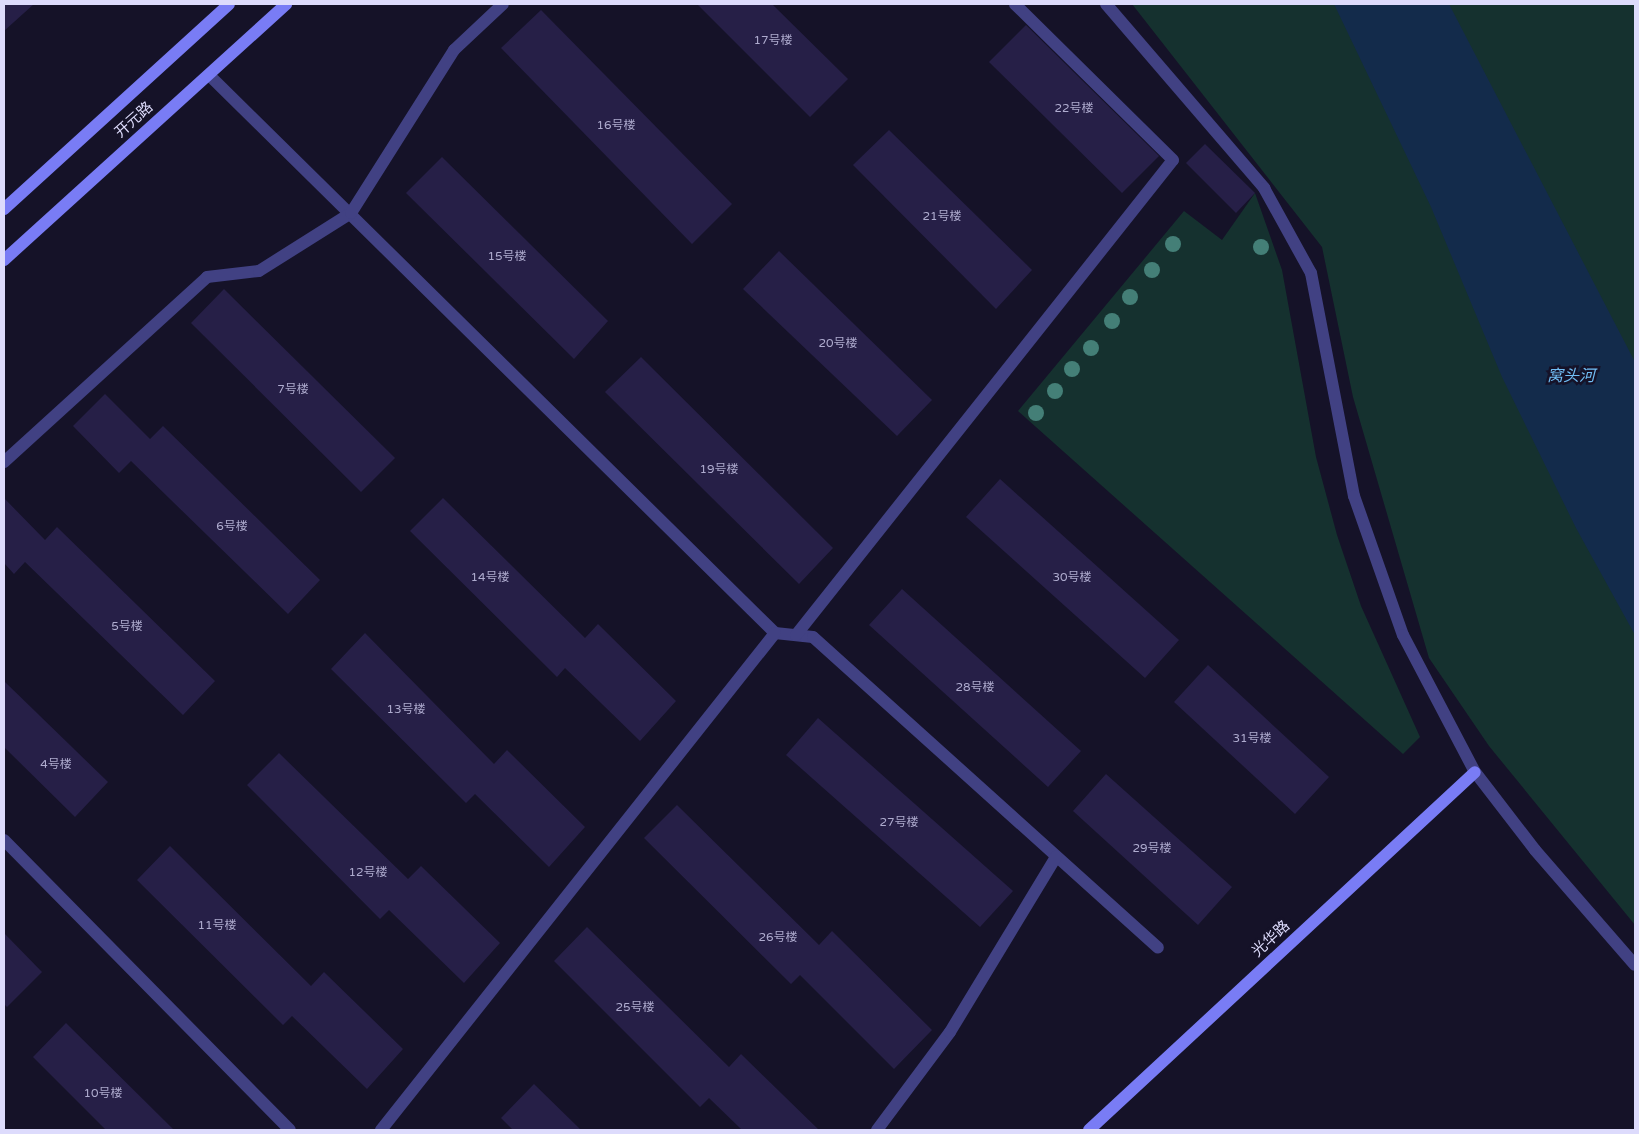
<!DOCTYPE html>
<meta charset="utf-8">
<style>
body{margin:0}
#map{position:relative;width:1639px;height:1134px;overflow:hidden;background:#151228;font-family:"Varela Round","Noto Sans SC",sans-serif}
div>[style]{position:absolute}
.green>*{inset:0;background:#15312f}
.water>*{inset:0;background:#132b4b}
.building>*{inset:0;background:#261f47}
.street>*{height:12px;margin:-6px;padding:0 6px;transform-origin:6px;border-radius:6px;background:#414183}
.secondary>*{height:12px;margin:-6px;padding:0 6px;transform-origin:6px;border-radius:6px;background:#797cf5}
.trees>*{width:16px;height:16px;margin:-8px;border-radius:50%;background:#447f77}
span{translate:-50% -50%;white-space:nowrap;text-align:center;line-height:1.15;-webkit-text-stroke:5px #151228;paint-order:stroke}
.number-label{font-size:12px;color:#afaccf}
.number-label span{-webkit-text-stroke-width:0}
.street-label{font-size:15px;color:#dddbfc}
.water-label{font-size:16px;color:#71bef5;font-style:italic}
.frame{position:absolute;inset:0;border:5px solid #dddbfc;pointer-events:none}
</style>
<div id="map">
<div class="green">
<div style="clip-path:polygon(1132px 4px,1635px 4px,1635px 925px,1489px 746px,1429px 658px,1353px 397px,1322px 247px)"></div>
<div style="clip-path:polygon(1255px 193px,1282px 270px,1316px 457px,1337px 535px,1361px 606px,1420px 737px,1403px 754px,1018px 411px,1184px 211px,1222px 240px)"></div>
</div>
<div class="water">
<div style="clip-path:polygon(1334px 4px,1449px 4px,1635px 362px,1635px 635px,1576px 528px,1502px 377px,1431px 207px)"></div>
</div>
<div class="building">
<div style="clip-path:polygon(4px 4px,34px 4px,4px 31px)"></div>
<div style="clip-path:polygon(697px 4px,772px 4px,848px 79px,810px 117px)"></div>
<div style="clip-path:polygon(541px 10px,732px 204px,692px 244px,501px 48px)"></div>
<div style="clip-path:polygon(1026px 25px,1159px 156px,1122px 193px,989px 62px)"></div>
<div style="clip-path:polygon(889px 130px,1032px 270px,996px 309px,853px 165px)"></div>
<div style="clip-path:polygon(1205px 144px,1255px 193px,1236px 213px,1186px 163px)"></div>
<div style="clip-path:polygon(442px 157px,608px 321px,574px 359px,406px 193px)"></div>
<div style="clip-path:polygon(779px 251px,932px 400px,897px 436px,743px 289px)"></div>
<div style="clip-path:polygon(224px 289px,395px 458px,361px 492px,191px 323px)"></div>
<div style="clip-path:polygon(641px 357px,833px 548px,799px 584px,605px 392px)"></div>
<div style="clip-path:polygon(105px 394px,150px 439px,163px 426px,320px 580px,288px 614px,131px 461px,119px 473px,73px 426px)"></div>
<div style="clip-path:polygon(1000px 479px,1179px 640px,1145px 678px,966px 517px)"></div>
<div style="clip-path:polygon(4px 498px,45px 540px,57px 527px,215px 681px,183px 715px,25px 562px,14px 574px,4px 563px)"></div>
<div style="clip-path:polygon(443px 498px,585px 638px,598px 624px,676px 701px,640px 741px,565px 668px,557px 677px,410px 531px)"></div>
<div style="clip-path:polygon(902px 589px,1081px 751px,1048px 787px,869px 625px)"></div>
<div style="clip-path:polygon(365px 633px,494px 764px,507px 750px,585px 827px,549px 867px,475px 794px,466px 803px,331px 669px)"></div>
<div style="clip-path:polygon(1208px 665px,1329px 777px,1295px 814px,1174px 702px)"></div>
<div style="clip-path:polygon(4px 681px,108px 782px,75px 817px,4px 747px)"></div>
<div style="clip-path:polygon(818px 718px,1013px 891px,980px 927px,786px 755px)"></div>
<div style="clip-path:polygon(279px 753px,408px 879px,421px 866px,500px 943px,464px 983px,389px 910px,380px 919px,247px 785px)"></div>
<div style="clip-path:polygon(1106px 774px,1232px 887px,1198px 925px,1073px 811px)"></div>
<div style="clip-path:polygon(677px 805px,819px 945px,832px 931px,932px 1030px,894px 1069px,800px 975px,791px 984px,644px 838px)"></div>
<div style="clip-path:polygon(170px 846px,311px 986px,324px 972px,403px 1049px,367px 1089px,292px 1016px,283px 1025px,137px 880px)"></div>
<div style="clip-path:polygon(587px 927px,729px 1067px,741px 1054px,819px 1130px,742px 1130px,709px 1098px,700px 1107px,554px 961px)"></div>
<div style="clip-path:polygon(4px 933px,42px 972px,7px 1007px,4px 1004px)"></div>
<div style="clip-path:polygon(66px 1023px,174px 1130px,106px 1130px,33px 1057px)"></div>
<div style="clip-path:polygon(534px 1084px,581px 1130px,513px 1130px,501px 1118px)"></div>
</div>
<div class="street">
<div style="left:1106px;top:4px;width:243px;rotate:49.3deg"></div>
<div style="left:1264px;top:188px;width:97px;rotate:61.1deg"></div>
<div style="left:1311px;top:273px;width:227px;rotate:79.1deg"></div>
<div style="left:1354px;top:496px;width:147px;rotate:70.6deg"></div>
<div style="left:1403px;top:635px;width:155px;rotate:62.3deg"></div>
<div style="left:1475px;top:772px;width:98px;rotate:52.4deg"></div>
<div style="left:1535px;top:850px;width:152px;rotate:49deg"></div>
<div style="left:209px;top:75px;width:795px;rotate:44.59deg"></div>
<div style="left:775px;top:633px;width:38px;rotate:6deg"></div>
<div style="left:813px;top:637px;width:464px;rotate:42deg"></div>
<div style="left:4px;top:462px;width:275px;rotate:-42.3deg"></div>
<div style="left:207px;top:277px;width:52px;rotate:-6.6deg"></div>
<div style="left:259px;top:271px;width:109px;rotate:-32.2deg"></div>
<div style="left:351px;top:213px;width:193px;rotate:-57.7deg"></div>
<div style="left:454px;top:50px;width:67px;rotate:-43.2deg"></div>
<div style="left:796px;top:635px;width:606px;rotate:-51.56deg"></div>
<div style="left:1173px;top:160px;width:222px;rotate:-135.4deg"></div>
<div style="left:4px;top:840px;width:407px;rotate:45.4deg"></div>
<div style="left:381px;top:1130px;width:634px;rotate:-51.59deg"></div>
<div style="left:877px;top:1130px;width:122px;rotate:-53.3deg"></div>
<div style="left:950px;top:1032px;width:205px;rotate:-58.8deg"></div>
</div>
<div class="secondary">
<div style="left:4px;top:209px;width:304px;rotate:-42.3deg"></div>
<div style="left:4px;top:260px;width:381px;rotate:-42.2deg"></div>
<div style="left:1089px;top:1130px;width:526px;rotate:-42.84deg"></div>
</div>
<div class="trees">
<div style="left:1173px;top:244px"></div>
<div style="left:1261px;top:247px"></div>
<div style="left:1152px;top:270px"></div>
<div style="left:1130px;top:297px"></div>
<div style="left:1112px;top:321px"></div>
<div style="left:1091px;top:348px"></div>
<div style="left:1072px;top:369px"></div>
<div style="left:1055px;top:391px"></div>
<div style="left:1036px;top:413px"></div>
</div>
<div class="number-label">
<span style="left:773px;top:41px">17号楼</span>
<span style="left:1074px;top:109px">22号楼</span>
<span style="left:616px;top:126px">16号楼</span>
<span style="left:942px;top:217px">21号楼</span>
<span style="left:507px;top:257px">15号楼</span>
<span style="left:838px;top:344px">20号楼</span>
<span style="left:293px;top:390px">7号楼</span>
<span style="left:719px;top:470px">19号楼</span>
<span style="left:232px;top:527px">6号楼</span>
<span style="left:490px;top:578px">14号楼</span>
<span style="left:1072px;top:578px">30号楼</span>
<span style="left:127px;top:627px">5号楼</span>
<span style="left:975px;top:688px">28号楼</span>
<span style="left:406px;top:710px">13号楼</span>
<span style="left:1252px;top:739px">31号楼</span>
<span style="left:56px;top:765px">4号楼</span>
<span style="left:899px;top:823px">27号楼</span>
<span style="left:1152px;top:849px">29号楼</span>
<span style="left:368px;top:873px">12号楼</span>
<span style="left:217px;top:926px">11号楼</span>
<span style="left:778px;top:938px">26号楼</span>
<span style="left:635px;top:1008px">25号楼</span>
<span style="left:103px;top:1094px">10号楼</span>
</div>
<div class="street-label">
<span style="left:134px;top:120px;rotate:-42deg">开元路</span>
<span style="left:1271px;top:939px;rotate:-43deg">光华路</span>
</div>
<div class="water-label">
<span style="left:1571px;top:376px">窝头河</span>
</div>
<div class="frame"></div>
</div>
